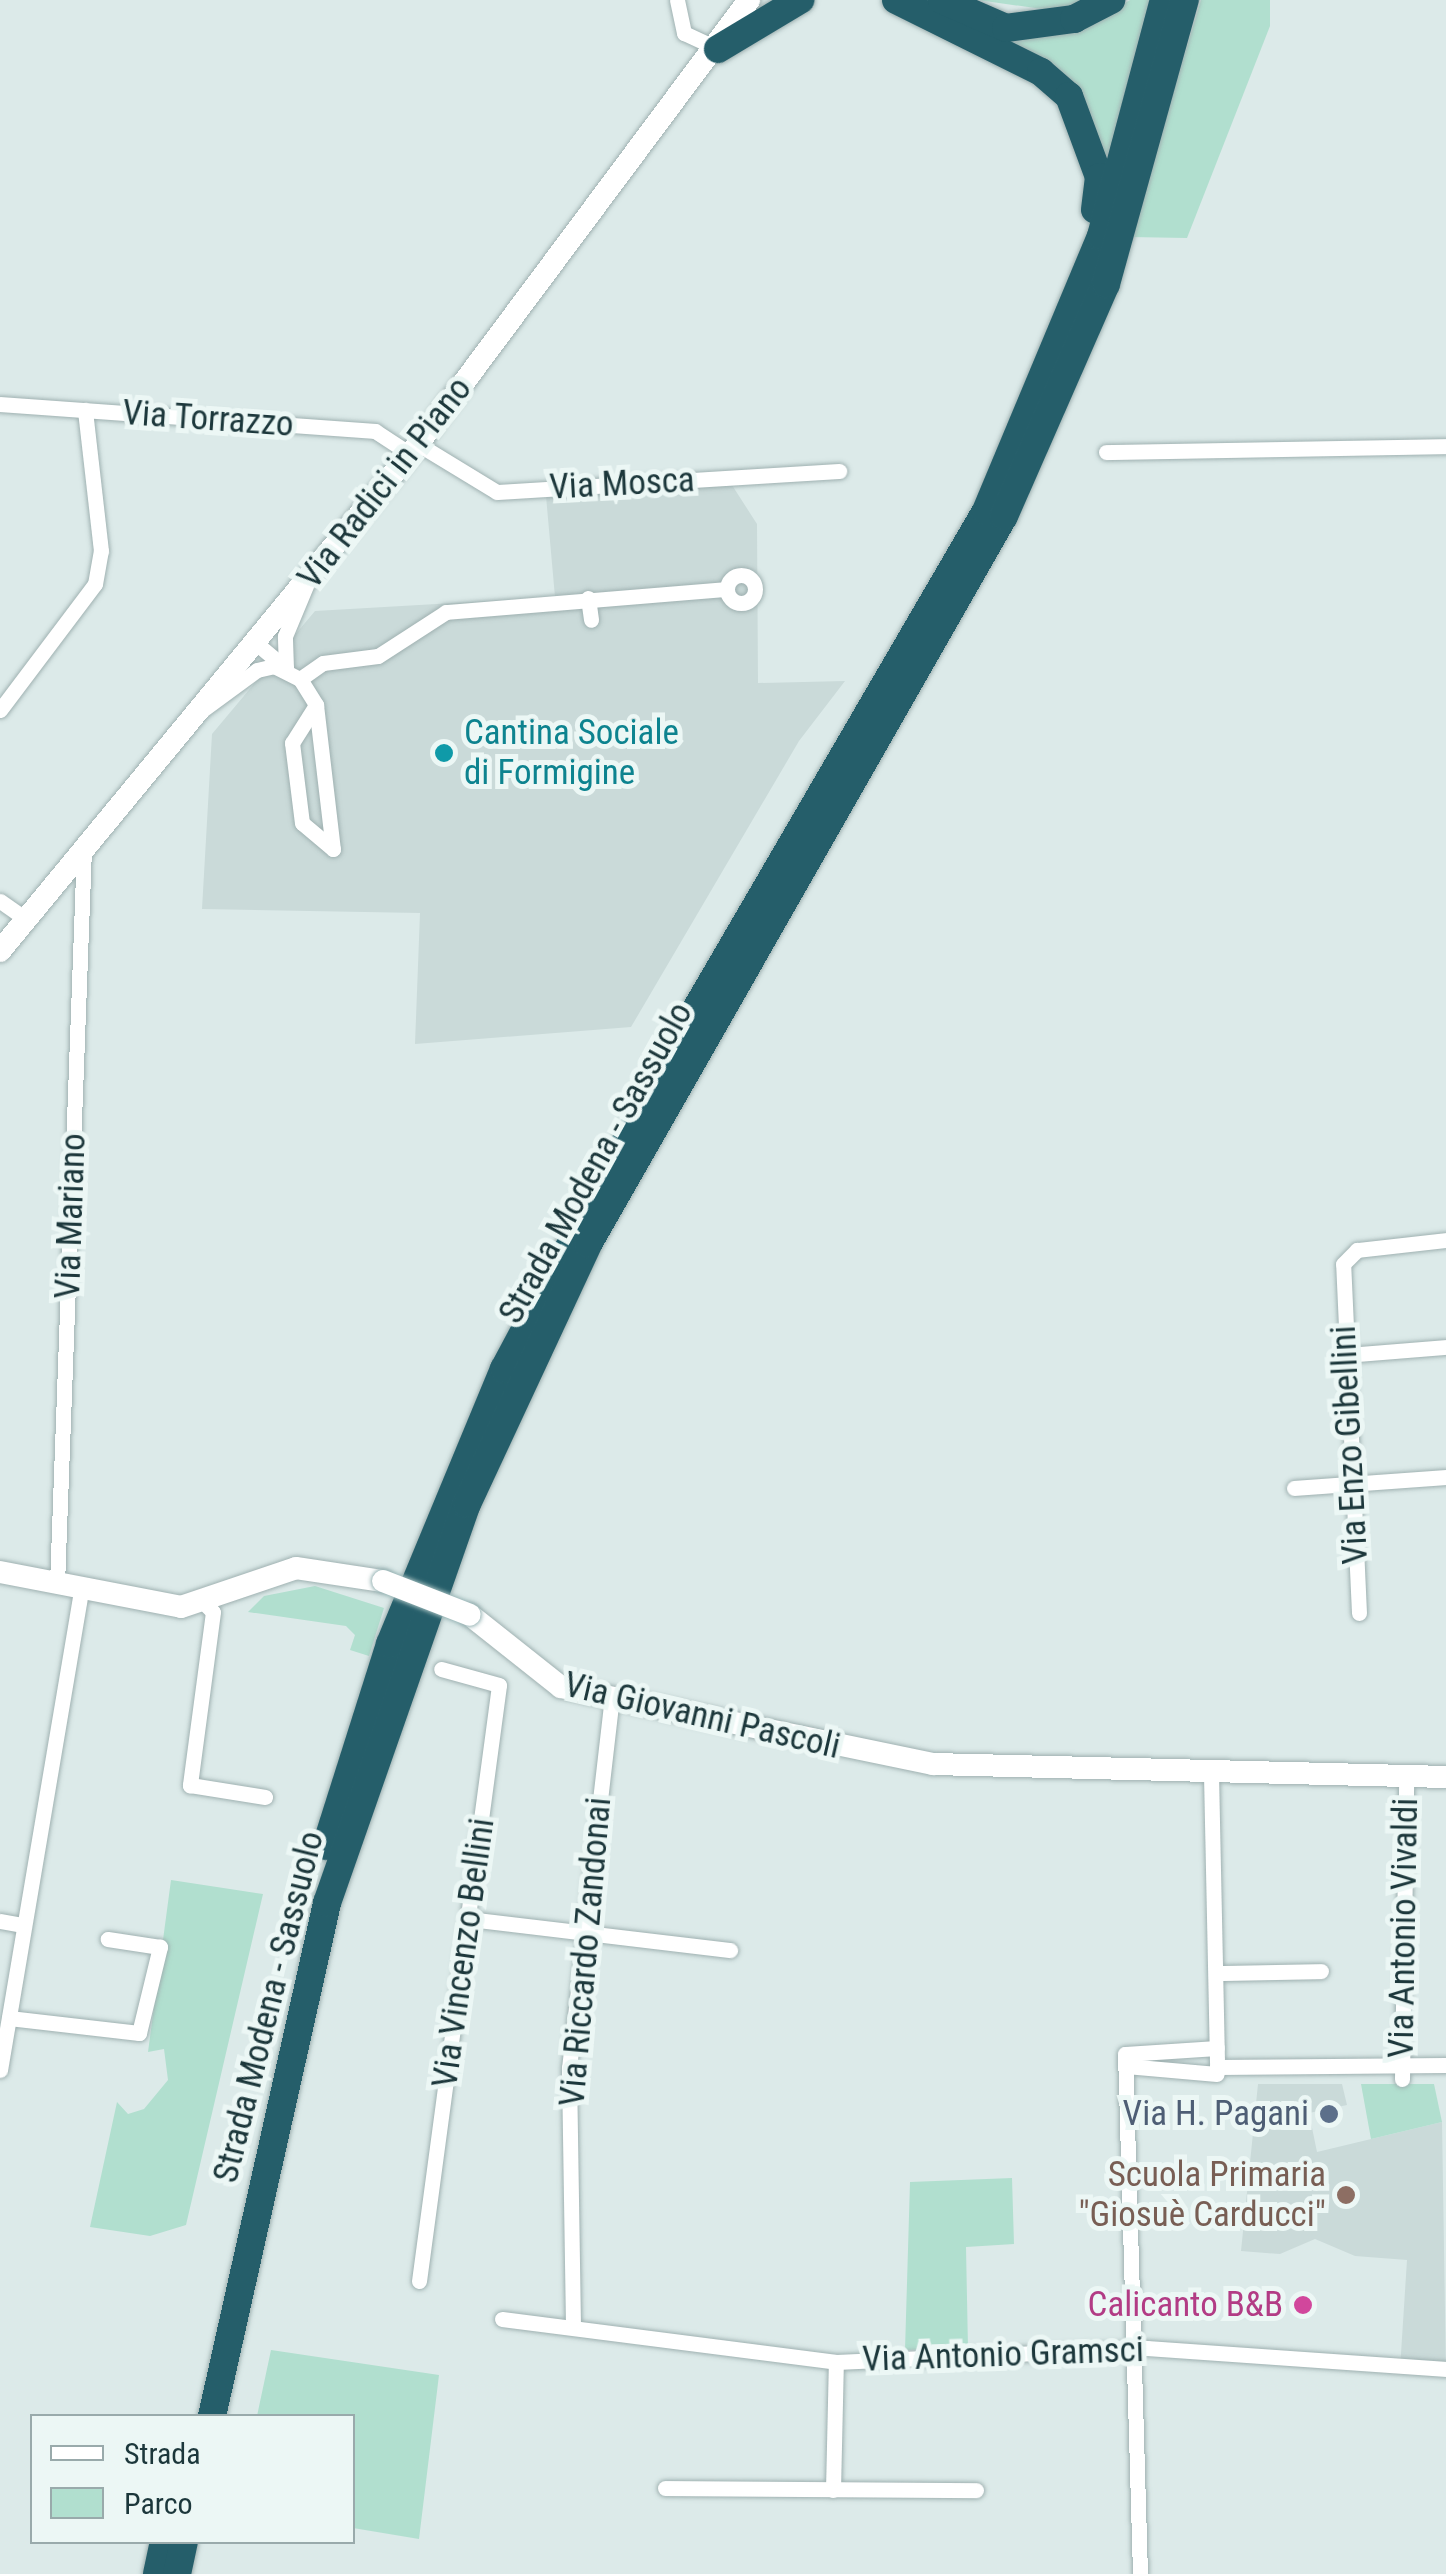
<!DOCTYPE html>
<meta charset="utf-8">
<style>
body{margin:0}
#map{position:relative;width:1446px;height:2574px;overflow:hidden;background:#dceae9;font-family:"Roboto Condensed",sans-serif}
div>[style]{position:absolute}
.built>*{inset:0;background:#cadad9}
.green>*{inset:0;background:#b1dfcf}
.roads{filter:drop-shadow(0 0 2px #9fb1b1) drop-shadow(0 0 2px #9fb1b1)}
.street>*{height:15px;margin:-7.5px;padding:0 7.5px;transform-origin:7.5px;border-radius:7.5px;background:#fff}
.street>.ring{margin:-7.5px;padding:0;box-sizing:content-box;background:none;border:15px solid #fff;border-radius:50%}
.secondary>*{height:22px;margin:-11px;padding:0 11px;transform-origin:11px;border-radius:11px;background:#fff}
.highway>*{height:28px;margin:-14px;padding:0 14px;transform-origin:14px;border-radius:14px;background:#255e6a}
.bridges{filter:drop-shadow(0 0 2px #9ab6b7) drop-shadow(0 0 2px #9ab6b7)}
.secondary-bridge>*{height:22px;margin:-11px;padding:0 11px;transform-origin:11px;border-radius:11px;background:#fff}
.dots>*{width:28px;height:28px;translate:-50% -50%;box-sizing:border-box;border:5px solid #ecf7f5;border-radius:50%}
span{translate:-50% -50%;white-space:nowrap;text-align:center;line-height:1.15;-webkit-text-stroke:10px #ecf7f5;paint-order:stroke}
.street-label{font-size:35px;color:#1c373b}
.culture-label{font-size:35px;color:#0d838f}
.left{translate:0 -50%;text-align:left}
.service-label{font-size:35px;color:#4e5e75}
.right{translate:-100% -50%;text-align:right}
.education-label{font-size:35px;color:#785e54}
.hotel-label{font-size:35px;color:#b23c85}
.legend{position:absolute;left:30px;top:2414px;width:325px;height:130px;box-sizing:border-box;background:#ecf7f5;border:2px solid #99aaab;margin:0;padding:12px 18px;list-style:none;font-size:30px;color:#1c373b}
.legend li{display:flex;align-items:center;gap:20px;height:50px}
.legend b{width:50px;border:2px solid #99aaab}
</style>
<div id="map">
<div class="built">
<div style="clip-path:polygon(730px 482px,757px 524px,758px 683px,845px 681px,799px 741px,631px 1027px,415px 1044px,420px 913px,202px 909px,212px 734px,315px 611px,555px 597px,546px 496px)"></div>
<div style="clip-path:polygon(1258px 2084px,1342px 2084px,1347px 2105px,1309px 2113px,1317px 2152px,1442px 2122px,1446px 2373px,1400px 2369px,1407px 2260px,1355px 2256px,1315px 2239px,1280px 2254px,1241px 2251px)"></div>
</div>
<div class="green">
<div style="clip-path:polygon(978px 0,1084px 0,1056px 11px)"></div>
<div style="clip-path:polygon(1130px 0,1150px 0,1107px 163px,1065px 78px,1008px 39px,1079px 31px)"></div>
<div style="clip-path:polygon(1201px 0,1270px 0,1270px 26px,1187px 238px,1130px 237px)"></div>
<div style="clip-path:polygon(315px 1586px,384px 1608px,369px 1656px,350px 1650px,355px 1635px,346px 1626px,248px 1612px,264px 1596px)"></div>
<div style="clip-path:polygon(171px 1880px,263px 1894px,186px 2225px,150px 2236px,90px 2227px,117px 2102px,128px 2114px,144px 2109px,168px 2080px,164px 2049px,148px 2052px)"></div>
<div style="clip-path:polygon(1361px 2084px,1434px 2084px,1442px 2122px,1371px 2139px)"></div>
<div style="clip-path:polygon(1012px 2178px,1014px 2244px,966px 2247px,968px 2348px,905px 2350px,910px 2182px)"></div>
<div style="clip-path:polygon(271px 2350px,439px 2375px,419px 2539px,353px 2528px,352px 2416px,257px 2416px)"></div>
</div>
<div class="roads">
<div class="street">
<div style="left:677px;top:0;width:34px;rotate:78deg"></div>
<div style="left:684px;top:33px;width:38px;rotate:25deg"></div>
<div style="left:0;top:404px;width:376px;rotate:4.1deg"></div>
<div style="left:375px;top:431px;width:42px;rotate:33.3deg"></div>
<div style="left:418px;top:444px;width:92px;rotate:31.3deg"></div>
<div style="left:497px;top:492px;width:343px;rotate:-3.5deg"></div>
<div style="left:1106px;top:452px;width:340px;rotate:-1deg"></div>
<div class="ring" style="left:727px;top:575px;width:13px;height:13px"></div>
<div style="left:588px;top:598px;width:22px;rotate:82deg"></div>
<div style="left:257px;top:644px;width:38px;rotate:40deg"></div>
<div style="left:286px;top:668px;width:32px;rotate:-92deg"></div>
<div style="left:285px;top:636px;width:60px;rotate:-67.3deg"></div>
<div style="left:300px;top:679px;width:28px;rotate:-35deg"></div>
<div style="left:323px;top:663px;width:55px;rotate:-7.3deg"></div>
<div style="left:378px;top:656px;width:81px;rotate:-32.9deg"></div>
<div style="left:446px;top:612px;width:281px;rotate:-4.7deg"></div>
<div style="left:0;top:710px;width:158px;rotate:-53deg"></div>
<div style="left:95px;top:584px;width:34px;rotate:-80deg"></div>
<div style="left:101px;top:551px;width:142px;rotate:-96.5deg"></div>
<div style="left:197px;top:714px;width:74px;rotate:-36.3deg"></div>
<div style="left:257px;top:670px;width:17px;rotate:-13deg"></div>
<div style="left:274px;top:666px;width:29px;rotate:27deg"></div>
<div style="left:300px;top:679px;width:31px;rotate:58deg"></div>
<div style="left:316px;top:705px;width:145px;rotate:83.3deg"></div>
<div style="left:333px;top:849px;width:40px;rotate:-140deg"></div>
<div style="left:302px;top:823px;width:81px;rotate:-97.1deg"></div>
<div style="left:292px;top:743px;width:45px;rotate:-57.7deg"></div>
<div style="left:0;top:901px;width:32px;rotate:35deg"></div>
<div style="left:1346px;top:1355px;width:100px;rotate:-4.6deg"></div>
<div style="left:1294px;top:1488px;width:152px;rotate:-4.1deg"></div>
<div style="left:57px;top:1584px;width:736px;rotate:-87.9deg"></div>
<div style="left:205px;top:1604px;width:11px;rotate:45deg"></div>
<div style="left:213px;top:1612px;width:175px;rotate:97.6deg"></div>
<div style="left:190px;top:1785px;width:76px;rotate:9.1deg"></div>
<div style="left:1359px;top:1613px;width:349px;rotate:-92.6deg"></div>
<div style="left:1343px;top:1264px;width:20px;rotate:-45deg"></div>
<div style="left:1357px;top:1250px;width:90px;rotate:-6.4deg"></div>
<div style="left:1211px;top:1774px;width:293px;rotate:88.8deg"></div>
<div style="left:1217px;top:2067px;width:229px;rotate:-0.5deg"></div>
<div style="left:469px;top:1919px;width:263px;rotate:6.8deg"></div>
<div style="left:0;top:1921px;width:23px;rotate:10deg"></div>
<div style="left:1218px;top:1973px;width:103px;rotate:-1.1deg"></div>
<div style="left:9px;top:2018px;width:131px;rotate:6.6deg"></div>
<div style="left:139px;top:2033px;width:89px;rotate:-76.3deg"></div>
<div style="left:160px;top:1947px;width:53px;rotate:-171.3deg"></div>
<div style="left:1126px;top:2066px;width:91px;rotate:5deg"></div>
<div style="left:0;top:2070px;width:488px;rotate:-80.4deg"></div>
<div style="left:1402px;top:2079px;width:302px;rotate:-89.2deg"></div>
<div style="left:419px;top:2281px;width:601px;rotate:-82.35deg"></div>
<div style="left:499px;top:1685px;width:60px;rotate:-164.6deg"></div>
<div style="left:502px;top:2319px;width:337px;rotate:7.3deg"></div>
<div style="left:836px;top:2362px;width:311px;rotate:-2.6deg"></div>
<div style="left:1147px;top:2348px;width:300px;rotate:4deg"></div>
<div style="left:573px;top:2326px;width:258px;rotate:-90.9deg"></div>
<div style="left:569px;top:2068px;width:371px;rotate:-83.4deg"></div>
<div style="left:665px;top:2488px;width:311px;rotate:0.4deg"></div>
<div style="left:833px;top:2490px;width:128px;rotate:-88.7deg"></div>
<div style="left:1140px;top:2574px;width:520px;rotate:-91.65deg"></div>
<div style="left:1125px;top:2054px;width:92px;rotate:-3.7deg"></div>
</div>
<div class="secondary">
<div style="left:0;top:951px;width:657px;rotate:-50.5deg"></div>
<div style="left:418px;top:444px;width:554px;rotate:-53.3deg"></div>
<div style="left:0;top:1572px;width:184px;rotate:10.9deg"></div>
<div style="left:181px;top:1607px;width:121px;rotate:-18.7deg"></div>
<div style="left:296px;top:1568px;width:88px;rotate:8.5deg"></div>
<div style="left:470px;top:1615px;width:116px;rotate:38.4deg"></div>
<div style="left:561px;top:1687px;width:380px;rotate:11.7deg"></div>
<div style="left:933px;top:1764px;width:513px;rotate:1.45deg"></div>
</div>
<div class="highway">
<div style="left:896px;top:0;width:162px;rotate:26.4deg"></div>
<div style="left:1041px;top:72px;width:37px;rotate:41deg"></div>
<div style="left:1069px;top:96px;width:86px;rotate:69.7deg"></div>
<div style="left:1099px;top:177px;width:33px;rotate:97deg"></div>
<div style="left:942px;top:0;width:70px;rotate:23.6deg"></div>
<div style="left:1006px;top:28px;width:69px;rotate:-7.5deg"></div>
<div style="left:1074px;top:19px;width:42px;rotate:-27.2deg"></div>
<div style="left:718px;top:49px;width:96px;rotate:-30.9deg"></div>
<div style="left:326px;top:1846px;width:212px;rotate:-72.4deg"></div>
<div style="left:390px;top:1644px;width:298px;rotate:-67.5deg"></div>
<div style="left:504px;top:1369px;width:408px;rotate:-61.9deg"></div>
<div style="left:696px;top:1009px;width:576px;rotate:-59.79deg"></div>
<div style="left:986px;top:511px;width:298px;rotate:-67.3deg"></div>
<div style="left:1101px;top:236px;width:244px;rotate:-75.1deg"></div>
<div style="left:212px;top:2416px;width:526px;rotate:-77.36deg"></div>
<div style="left:327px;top:1903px;width:423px;rotate:-70.7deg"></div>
<div style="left:467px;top:1504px;width:287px;rotate:-65deg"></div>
<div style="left:588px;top:1244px;width:838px;rotate:-60.26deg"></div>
<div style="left:1004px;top:516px;width:253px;rotate:-66.3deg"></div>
<div style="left:1106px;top:284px;width:295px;rotate:-74.5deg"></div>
<div style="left:157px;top:2574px;width:33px;rotate:-78deg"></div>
<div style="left:177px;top:2574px;width:33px;rotate:-78deg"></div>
</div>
</div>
<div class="bridges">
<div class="secondary-bridge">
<div style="left:383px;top:1581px;width:93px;rotate:21.3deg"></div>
</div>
</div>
<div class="dots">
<div style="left:444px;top:753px;background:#0f9aa8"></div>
<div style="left:1329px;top:2114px;background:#5c6f8a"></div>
<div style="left:1346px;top:2195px;background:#8d6e63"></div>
<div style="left:1303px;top:2305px;background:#d1479c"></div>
</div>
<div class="street-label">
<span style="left:208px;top:419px;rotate:4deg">Via Torrazzo</span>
<span style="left:385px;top:483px;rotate:-52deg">Via Radici in Piano</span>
<span style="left:622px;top:484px;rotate:-3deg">Via Mosca</span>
<span style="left:596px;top:1163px;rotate:-61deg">Strada Modena - Sassuolo</span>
<span style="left:71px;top:1216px;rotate:-88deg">Via Mariano</span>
<span style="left:1350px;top:1445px;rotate:-93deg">Via Enzo Gibellini</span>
<span style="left:702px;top:1716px;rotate:13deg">Via Giovanni Pascoli</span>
<span style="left:1404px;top:1928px;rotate:-89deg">Via Antonio Vivaldi</span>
<span style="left:586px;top:1952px;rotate:-85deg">Via Riccardo Zandonai</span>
<span style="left:464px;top:1953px;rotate:-82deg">Via Vincenzo Bellini</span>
<span style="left:269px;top:2007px;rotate:-76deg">Strada Modena - Sassuolo</span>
<span style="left:1003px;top:2355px;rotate:-2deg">Via Antonio Gramsci</span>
</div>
<div class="culture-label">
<span class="left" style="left:464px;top:753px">Cantina Sociale<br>di Formigine</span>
</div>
<div class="service-label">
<span class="right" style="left:1309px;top:2114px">Via H. Pagani</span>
</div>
<div class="education-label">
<span class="right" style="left:1326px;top:2195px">Scuola Primaria<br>"Giosuè Carducci"</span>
</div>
<div class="hotel-label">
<span class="right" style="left:1283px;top:2305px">Calicanto B&amp;B</span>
</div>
<ul class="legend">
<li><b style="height:12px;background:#fff"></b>Strada</li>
<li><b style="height:28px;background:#b1dfcf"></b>Parco</li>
</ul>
</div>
